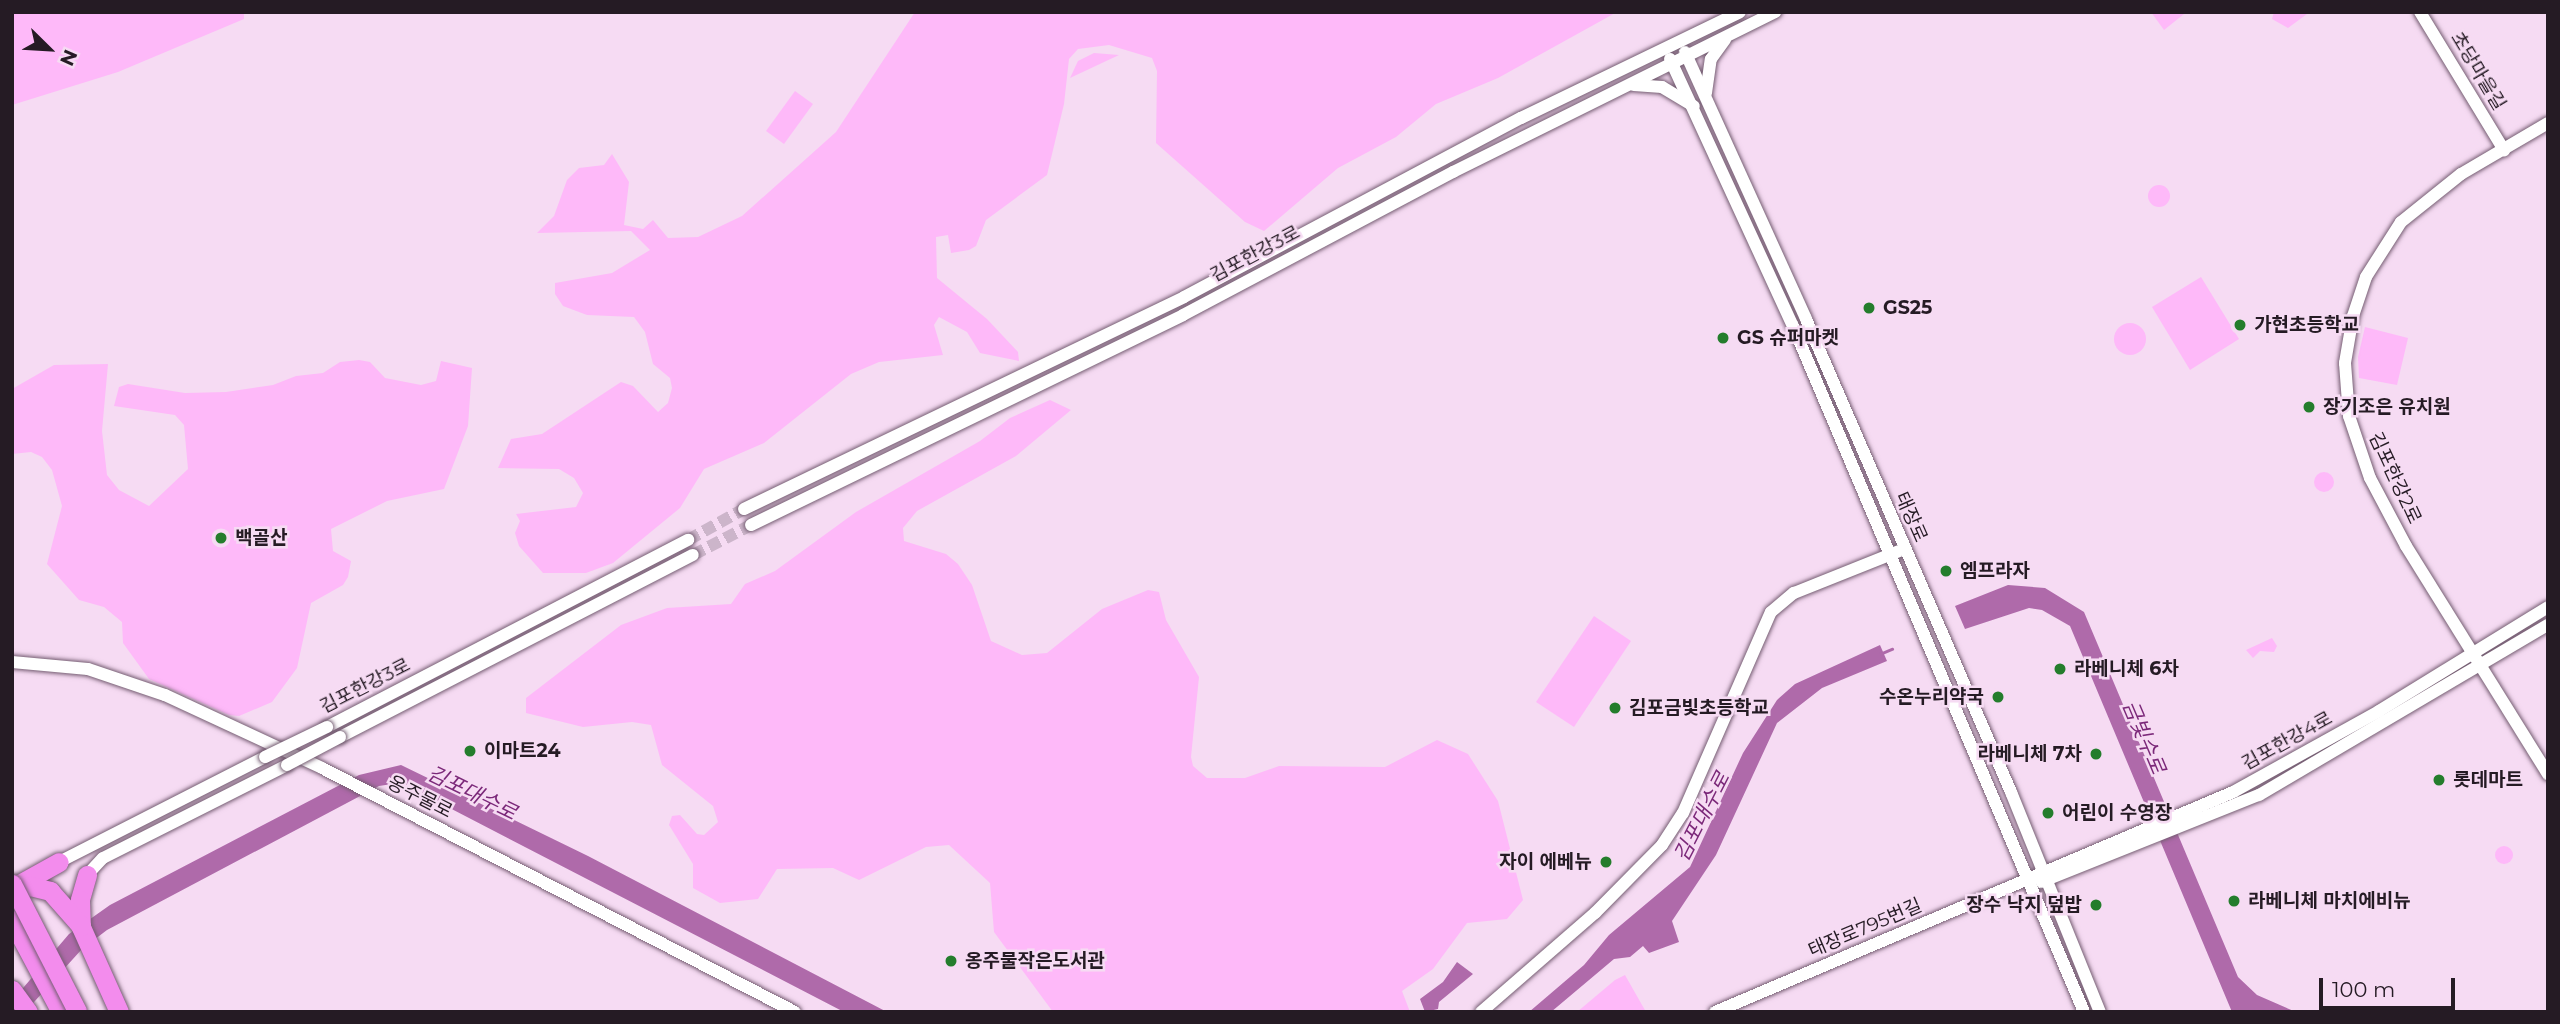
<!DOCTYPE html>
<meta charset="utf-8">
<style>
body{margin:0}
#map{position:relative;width:2560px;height:1024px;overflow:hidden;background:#f6dbf3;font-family:Montserrat,"Noto Sans KR",sans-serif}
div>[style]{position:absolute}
.green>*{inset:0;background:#feb9f9}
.round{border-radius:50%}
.water>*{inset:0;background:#af6aaa}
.stream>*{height:2.5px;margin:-1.25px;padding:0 1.25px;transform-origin:1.25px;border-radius:1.25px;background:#af6aaa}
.minor-tunnel>*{height:12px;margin-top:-6px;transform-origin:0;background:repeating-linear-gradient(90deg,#ccb5ca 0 12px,transparent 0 18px)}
.roads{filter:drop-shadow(0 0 2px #755d72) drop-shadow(0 0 2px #755d72)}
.minor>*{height:12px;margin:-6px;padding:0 6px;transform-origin:6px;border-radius:6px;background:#fff}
.highway>*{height:19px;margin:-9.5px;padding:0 9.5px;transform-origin:9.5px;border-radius:9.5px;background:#f38ced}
.bridges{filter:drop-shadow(0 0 2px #755d72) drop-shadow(0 0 2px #755d72)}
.minor-bridge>*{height:12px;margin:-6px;padding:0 6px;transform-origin:6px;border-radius:6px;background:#fff}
.highway-bridge>*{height:19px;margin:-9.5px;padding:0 9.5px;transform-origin:9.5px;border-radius:9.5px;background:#f38ced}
.dots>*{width:19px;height:19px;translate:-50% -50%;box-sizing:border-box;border:4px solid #f6dbf3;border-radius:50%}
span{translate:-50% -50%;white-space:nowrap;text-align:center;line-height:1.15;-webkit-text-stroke:5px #f6dbf3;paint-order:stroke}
.street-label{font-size:19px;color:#251b24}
.poi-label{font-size:19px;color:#251b24;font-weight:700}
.left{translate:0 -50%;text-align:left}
.right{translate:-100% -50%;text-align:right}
.water-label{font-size:21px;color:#7b2879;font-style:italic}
.frame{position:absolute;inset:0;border:14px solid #251b24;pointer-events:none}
.north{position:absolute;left:14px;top:14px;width:70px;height:70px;-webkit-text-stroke:5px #f6dbf3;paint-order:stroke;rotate:114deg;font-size:19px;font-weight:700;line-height:28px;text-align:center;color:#251b24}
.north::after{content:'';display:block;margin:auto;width:24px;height:32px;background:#251b24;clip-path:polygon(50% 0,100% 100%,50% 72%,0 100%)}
.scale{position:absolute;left:2319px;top:978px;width:136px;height:32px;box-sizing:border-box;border:4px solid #251b24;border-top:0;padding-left:9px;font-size:21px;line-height:24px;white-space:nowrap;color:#251b24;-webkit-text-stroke:5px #f6dbf3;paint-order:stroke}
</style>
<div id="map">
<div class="green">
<div style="clip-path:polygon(12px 12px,244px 12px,244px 19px,118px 72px,12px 105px)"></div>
<div style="clip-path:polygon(915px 12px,1617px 12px,1498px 78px,1436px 104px,1396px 137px,1338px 168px,1264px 231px,1245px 222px,1156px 143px,1157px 71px,1152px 58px,1109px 45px,1078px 49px,1069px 59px,1064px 104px,1047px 175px,986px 220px,976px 246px,969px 250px,951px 253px,948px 235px,936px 237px,937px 278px,987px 319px,1018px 352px,1019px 361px,980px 353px,967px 332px,939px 317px,934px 325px,943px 355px,879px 362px,851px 374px,764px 443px,704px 469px,680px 508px,613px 563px,586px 573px,543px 573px,519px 546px,515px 533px,520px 521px,516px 514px,576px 507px,583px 493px,574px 478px,559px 469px,498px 468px,511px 439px,542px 434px,621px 382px,633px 386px,658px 412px,668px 403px,672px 388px,670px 378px,653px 364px,645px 332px,634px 317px,587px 315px,563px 306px,555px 294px,555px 283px,612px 273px,650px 250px,631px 231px,537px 233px,554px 216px,567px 180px,579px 168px,604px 165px,612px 154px,629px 182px,624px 225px,643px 229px,653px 220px,668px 238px,698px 237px,742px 216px,836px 132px)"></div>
<div style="clip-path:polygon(2151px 12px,2183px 12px,2184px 14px,2164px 30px)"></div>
<div style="clip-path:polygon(2274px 12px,2306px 12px,2307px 14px,2288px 28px,2272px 19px)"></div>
<div style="clip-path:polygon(1094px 53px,1119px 55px,1070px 78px,1078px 61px)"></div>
<div style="clip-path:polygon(795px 91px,813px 104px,784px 144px,766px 131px)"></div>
<div class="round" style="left:2148px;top:185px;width:22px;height:22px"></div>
<div style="clip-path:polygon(2201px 277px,2239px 339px,2190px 370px,2152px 307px)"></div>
<div class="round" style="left:2114px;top:323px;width:32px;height:32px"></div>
<div style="clip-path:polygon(2365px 327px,2408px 338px,2397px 385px,2359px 378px,2358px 357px)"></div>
<div style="clip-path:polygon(359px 360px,370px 362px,385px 378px,421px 385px,436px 381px,441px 361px,472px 368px,468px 426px,444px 489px,387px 501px,331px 529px,333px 551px,351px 561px,348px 577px,343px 585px,311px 603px,297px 668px,272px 702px,239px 716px,229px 715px,149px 679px,123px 643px,122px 622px,104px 607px,79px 600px,47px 564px,62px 506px,52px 470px,42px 457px,31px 452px,12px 454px,12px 389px,54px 365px,108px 364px,102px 431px,107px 475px,119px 490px,149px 506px,188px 469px,184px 425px,175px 415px,114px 406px,119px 387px,128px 384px,185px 393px,226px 392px,273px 385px,296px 376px,323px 373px,340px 362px)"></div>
<div style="clip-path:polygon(1050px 400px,1071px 410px,1016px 456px,917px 511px,903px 528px,904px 541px,946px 554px,958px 564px,972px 585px,991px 641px,1022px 655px,1047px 653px,1102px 609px,1148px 590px,1159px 592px,1166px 620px,1199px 677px,1191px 757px,1193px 766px,1207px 778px,1245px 778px,1279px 766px,1385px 767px,1437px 740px,1468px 754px,1498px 801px,1523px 900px,1507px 919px,1467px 923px,1433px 969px,1402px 991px,1410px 1012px,1053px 1012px,994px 932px,990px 883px,949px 845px,926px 847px,859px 880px,833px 868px,777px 869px,758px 899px,720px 903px,693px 888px,693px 864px,669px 825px,672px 816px,680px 815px,697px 834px,704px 835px,718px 822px,713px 806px,662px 765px,651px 725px,632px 722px,583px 727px,526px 713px,526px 698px,621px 625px,667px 608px,731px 604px,745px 584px,775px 571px,856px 512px,980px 441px,1010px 418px)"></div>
<div class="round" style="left:2314px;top:472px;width:20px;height:20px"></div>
<div style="clip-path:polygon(1594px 616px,1631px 641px,1574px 727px,1536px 702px)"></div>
<div style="clip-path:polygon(2272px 638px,2277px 646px,2274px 652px,2260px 651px,2253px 658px,2246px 650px)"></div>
<div class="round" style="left:2495px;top:846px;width:18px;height:18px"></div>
<div style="clip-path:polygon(1625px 975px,1646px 1012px,1577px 1012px,1615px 980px)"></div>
</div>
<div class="water">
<div style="clip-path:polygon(2008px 585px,2045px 588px,2084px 612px,2238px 977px,2257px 995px,2296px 1012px,2232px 1012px,2070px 626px,2042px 610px,2029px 608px,1965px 629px,1955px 606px)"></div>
<div style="clip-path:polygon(1880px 645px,1887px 661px,1822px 688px,1777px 723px,1716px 855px,1672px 921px,1679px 942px,1649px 953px,1643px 946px,1630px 957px,1614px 959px,1551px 1012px,1529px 1012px,1584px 965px,1609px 935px,1690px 867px,1743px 753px,1777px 700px,1795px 684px)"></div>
<div style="clip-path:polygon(401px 765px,588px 856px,887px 1012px,844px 1012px,415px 790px,392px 784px,379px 786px,107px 930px,82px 949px,25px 1012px,12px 1012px,12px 1001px,69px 934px,110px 905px,359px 775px)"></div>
<div style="clip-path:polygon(1457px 962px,1473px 974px,1439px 1002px,1438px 1009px,1425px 1012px,1420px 999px,1443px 982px)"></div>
</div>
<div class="stream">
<div style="left:1880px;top:654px;width:13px;rotate:-23deg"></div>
</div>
<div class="minor-tunnel">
<div style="left:688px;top:540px;width:64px;rotate:-29deg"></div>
<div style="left:693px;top:555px;width:65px;rotate:-27.3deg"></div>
</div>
<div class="roads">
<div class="minor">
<div style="left:2420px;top:12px;width:162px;rotate:58.7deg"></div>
<div style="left:1685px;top:52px;width:293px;rotate:65.6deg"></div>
<div style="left:1806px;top:319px;width:516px;rotate:66.57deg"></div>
<div style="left:2011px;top:792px;width:237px;rotate:68deg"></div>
<div style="left:1670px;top:59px;width:294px;rotate:65.3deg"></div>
<div style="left:1793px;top:326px;width:745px;rotate:67.01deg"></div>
<div style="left:1634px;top:85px;width:28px;rotate:4deg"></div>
<div style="left:1662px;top:87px;width:37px;rotate:31deg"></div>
<div style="left:1706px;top:93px;width:34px;rotate:-82deg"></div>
<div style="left:1711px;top:59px;width:24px;rotate:-54deg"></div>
<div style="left:2548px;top:123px;width:101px;rotate:149.6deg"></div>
<div style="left:2461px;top:174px;width:77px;rotate:141.3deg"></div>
<div style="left:2401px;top:222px;width:65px;rotate:122.5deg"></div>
<div style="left:2366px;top:277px;width:41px;rotate:108.4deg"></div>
<div style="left:2353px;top:316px;width:48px;rotate:99.7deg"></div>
<div style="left:2345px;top:363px;width:53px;rotate:85.7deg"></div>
<div style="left:2349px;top:416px;width:65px;rotate:71.3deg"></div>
<div style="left:2370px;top:478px;width:77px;rotate:62.1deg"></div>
<div style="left:2406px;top:546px;width:269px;rotate:58.1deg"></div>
<div style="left:744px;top:509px;width:488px;rotate:-25.7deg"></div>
<div style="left:1184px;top:297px;width:382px;rotate:-28deg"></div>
<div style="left:1521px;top:118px;width:243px;rotate:-25.8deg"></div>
<div style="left:751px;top:525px;width:480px;rotate:-25.9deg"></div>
<div style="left:1183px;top:315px;width:306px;rotate:-27.9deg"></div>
<div style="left:1453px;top:172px;width:360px;rotate:-26.4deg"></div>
<div style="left:12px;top:662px;width:76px;rotate:5.3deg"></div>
<div style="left:88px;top:669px;width:81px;rotate:18.7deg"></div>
<div style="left:165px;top:695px;width:173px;rotate:24.9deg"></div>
<div style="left:322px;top:768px;width:532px;rotate:27.29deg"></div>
<div style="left:327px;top:727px;width:407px;rotate:-27.4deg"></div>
<div style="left:340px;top:737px;width:397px;rotate:-27.3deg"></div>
<div style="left:59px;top:862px;width:231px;rotate:-27deg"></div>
<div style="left:87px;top:875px;width:23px;rotate:-47deg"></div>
<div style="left:103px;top:858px;width:206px;rotate:-26.8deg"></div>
<div style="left:2041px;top:882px;width:235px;rotate:-21.8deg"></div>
<div style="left:2259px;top:795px;width:335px;rotate:-30.5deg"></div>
<div style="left:1481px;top:1012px;width:151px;rotate:-41deg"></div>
<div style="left:1595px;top:913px;width:95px;rotate:-45.4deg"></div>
<div style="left:1662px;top:845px;width:38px;rotate:-57deg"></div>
<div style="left:1683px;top:813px;width:219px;rotate:-66.4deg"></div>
<div style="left:1771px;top:612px;width:30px;rotate:-40deg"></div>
<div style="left:1794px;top:593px;width:113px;rotate:-21.8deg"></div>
<div style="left:1715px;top:1012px;width:563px;rotate:-23.01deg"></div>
<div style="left:2233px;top:792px;width:167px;rotate:-29deg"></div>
<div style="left:2379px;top:711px;width:198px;rotate:-31.6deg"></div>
</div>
<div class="highway">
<div style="left:87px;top:875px;width:26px;rotate:106deg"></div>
<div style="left:80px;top:900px;width:27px;rotate:88deg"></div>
<div style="left:81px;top:927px;width:93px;rotate:65.9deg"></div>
<div style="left:14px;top:887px;width:51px;rotate:-29.1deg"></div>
<div style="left:12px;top:891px;width:19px;rotate:-16deg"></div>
<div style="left:30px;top:886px;width:21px;rotate:14deg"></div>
<div style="left:50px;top:891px;width:47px;rotate:48.5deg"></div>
<div style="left:12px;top:920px;width:104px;rotate:62deg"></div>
<div style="left:12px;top:990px;width:27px;rotate:54deg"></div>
</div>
</div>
<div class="bridges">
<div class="minor-bridge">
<div style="left:265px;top:757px;width:69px;rotate:-25.8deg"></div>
<div style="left:287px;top:765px;width:60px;rotate:-27.8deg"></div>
</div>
<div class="highway-bridge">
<div style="left:12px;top:884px;width:143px;rotate:62.9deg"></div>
</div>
</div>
<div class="dots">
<div style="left:1869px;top:308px;background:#247d2c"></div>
<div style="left:2240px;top:325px;background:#247d2c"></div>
<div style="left:1723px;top:338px;background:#247d2c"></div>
<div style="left:2309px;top:407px;background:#247d2c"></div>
<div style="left:221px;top:538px;background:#247d2c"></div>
<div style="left:1946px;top:571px;background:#247d2c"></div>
<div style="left:2060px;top:669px;background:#247d2c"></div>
<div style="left:1998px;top:697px;background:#247d2c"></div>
<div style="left:1615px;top:708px;background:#247d2c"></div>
<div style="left:470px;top:751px;background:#247d2c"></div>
<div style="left:2096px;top:754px;background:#247d2c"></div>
<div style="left:2439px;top:780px;background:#247d2c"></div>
<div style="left:2048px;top:813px;background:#247d2c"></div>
<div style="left:1606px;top:862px;background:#247d2c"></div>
<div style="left:2234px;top:901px;background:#247d2c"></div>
<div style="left:2096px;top:905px;background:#247d2c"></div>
<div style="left:951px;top:961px;background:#247d2c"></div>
</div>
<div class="street-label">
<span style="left:2478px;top:71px;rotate:59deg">초당마을길</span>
<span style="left:1255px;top:254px;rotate:-28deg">김포한강3로</span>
<span style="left:2395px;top:478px;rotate:65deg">김포한강2로</span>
<span style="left:1911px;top:517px;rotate:66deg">태장로</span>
<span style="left:365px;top:686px;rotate:-27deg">김포한강3로</span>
<span style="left:2287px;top:741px;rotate:-29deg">김포한강4로</span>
<span style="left:420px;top:797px;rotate:27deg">옹주물로</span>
<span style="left:1865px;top:928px;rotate:-23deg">태장로795번길</span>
</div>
<div class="poi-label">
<span class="left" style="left:1883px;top:308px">GS25</span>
<span class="left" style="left:2254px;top:325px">가현초등학교</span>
<span class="left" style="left:1737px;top:338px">GS 슈퍼마켓</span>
<span class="left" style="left:2323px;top:407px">장기조은 유치원</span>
<span class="left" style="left:235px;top:538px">백골산</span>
<span class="left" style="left:1960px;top:571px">엠프라자</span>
<span class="left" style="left:2074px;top:669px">라베니체 6차</span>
<span class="right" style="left:1984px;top:697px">수온누리약국</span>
<span class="left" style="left:1629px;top:708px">김포금빛초등학교</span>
<span class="left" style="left:484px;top:751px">이마트24</span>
<span class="right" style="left:2082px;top:754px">라베니체 7차</span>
<span class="left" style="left:2453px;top:780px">롯데마트</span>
<span class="left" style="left:2062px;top:813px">어린이 수영장</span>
<span class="right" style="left:1592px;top:862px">자이 에베뉴</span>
<span class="left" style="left:2248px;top:901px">라베니체 마치에비뉴</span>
<span class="right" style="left:2082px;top:905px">장수 낙지 덮밥</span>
<span class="left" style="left:965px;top:961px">옹주물작은도서관</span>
</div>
<div class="water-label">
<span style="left:2144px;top:737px;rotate:67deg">금빛수로</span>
<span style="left:472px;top:793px;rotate:26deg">김포대수로</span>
<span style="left:1702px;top:817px;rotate:-63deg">김포대수로</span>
</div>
<div class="frame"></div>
<div class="north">N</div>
<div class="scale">100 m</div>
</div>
